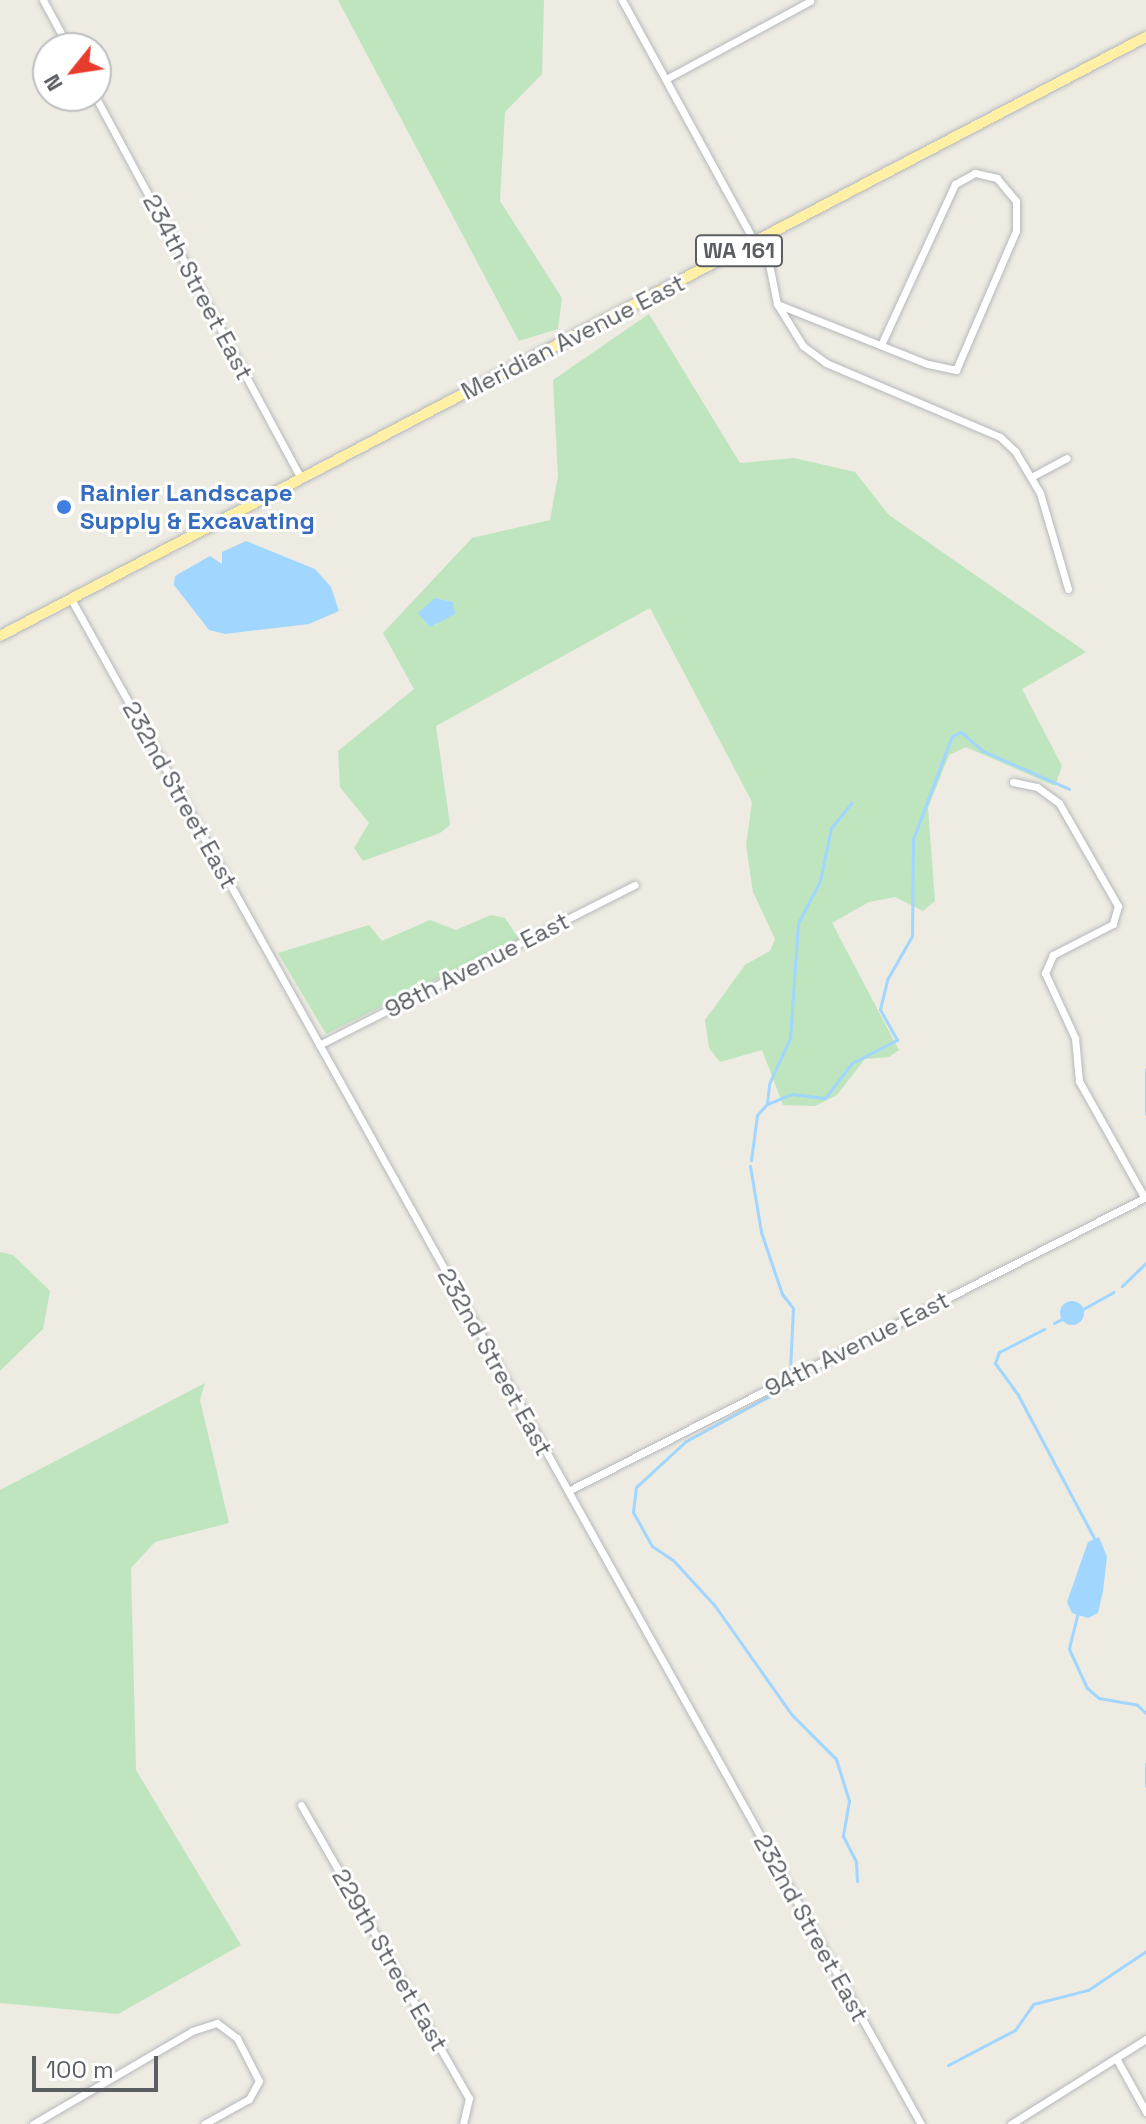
<!DOCTYPE html>
<style>
body{margin:0}
#map{position:relative;width:1146px;height:2124px;overflow:hidden;background:#edebe2;font-family:"Space Grotesk",sans-serif}
div>[style]{position:absolute}
.green>*{inset:0;background:#bee5be}
.water>*{inset:0;background:#a0d6ff}
.round{border-radius:50%}
.stream>*{height:3px;margin:-1.5px;padding:0 1.5px;transform-origin:1.5px;border-radius:1.5px;background:#a0d6ff}
.roads{filter:drop-shadow(0 0 2px #b5b8bc) drop-shadow(0 0 2px #b5b8bc)}
.street>*{height:7px;margin:-3.5px;padding:0 3.5px;transform-origin:3.5px;border-radius:3.5px;background:#fff}
.primary>*{height:10px;margin:-5px;padding:0 5px;transform-origin:5px;border-radius:5px;background:#fff0a5}
.dots>*{width:22px;height:22px;translate:-50% -50%;box-sizing:border-box;border:4px solid #fff;border-radius:50%}
span{translate:-50% -50%;white-space:nowrap;text-align:center;line-height:1.15;-webkit-text-stroke:6px #fff;paint-order:stroke}
.shield-label span{padding:2px 6px;background:#fff;border:2px solid;border-radius:6px;-webkit-text-stroke-width:0}
.shield-label{font-size:22px;color:#5a5e63;font-weight:700}
.street-label{font-size:24px;color:#5a5e63}
.shop-label{font-size:24px;color:#366cbe;font-weight:700}
.left{translate:0 -50%;text-align:left}
.north{position:absolute;left:32px;top:32px;width:80px;height:80px;box-sizing:border-box;background:#fff;border:2px solid #bdbfc1;border-radius:50%;rotate:240deg;font-size:22px;font-weight:700;line-height:32px;text-align:center;color:#5a5e63}
.north::after{content:'';display:block;margin:auto;width:28px;height:36px;background:#e83b2d;clip-path:polygon(50% 0,100% 100%,50% 72%,0 100%)}
.scale{position:absolute;left:32px;top:2056px;width:126px;height:36px;box-sizing:border-box;border:4px solid #5a5e63;border-top:0;padding-left:10px;font-size:24px;line-height:28px;white-space:nowrap;color:#5a5e63;-webkit-text-stroke:6px #fff;paint-order:stroke}
</style>
<div id="map">
<div class="green">
<div style="clip-path:polygon(338px 0,544px 0,542px 74px,505px 112px,500px 201px,562px 298px,558px 329px,519px 341px)"></div>
<div style="clip-path:polygon(evenodd,649px 314px,740px 463px,794px 458px,855px 472px,889px 515px,1086px 652px,1022px 689px,1062px 766px,1055px 786px,966px 747px,949px 755px,928px 808px,935px 901px,923px 911px,895px 897px,869px 902px,832px 923px,899px 1050px,889px 1057px,865px 1059px,837px 1095px,815px 1106px,783px 1105px,762px 1050px,720px 1062px,709px 1048px,705px 1020px,745px 965px,770px 951px,775px 939px,753px 892px,746px 845px,752px 802px,650px 608px,436px 726px,450px 825px,440px 833px,363px 861px,354px 848px,369px 823px,340px 787px,338px 751px,414px 689px,383px 633px,472px 538px,550px 520px,558px 476px,553px 380px,649px 314px,435px 598px,453px 602px,435px 626px,435px 598px)"></div>
<div style="clip-path:polygon(491px 915px,505px 918px,519px 939px,326px 1034px,278px 953px,369px 925px,382px 941px,430px 920px,456px 930px)"></div>
<div style="clip-path:polygon(0 1252px,13px 1255px,50px 1291px,43px 1329px,0 1371px)"></div>
<div style="clip-path:polygon(205px 1383px,200px 1400px,229px 1523px,155px 1542px,131px 1568px,136px 1770px,241px 1945px,118px 2014px,0 2003px,0 1490px)"></div>
</div>
<div class="water">
<div style="clip-path:polygon(246px 541px,315px 569px,331px 587px,339px 611px,309px 624px,225px 634px,209px 630px,174px 585px,175px 576px,210px 556px,222px 564px,222px 552px)"></div>
<div style="clip-path:polygon(435px 598px,453px 602px,455px 614px,430px 627px,418px 613px)"></div>
<div class="round" style="left:1060px;top:1301px;width:24px;height:24px"></div>
<div style="clip-path:polygon(1099px 1537px,1107px 1557px,1103px 1591px,1098px 1613px,1088px 1618px,1072px 1613px,1067px 1602px,1088px 1542px)"></div>
</div>
<div class="stream">
<div style="left:1146px;top:1069px;width:45px;rotate:90deg"></div>
<div style="left:767px;top:1104px;width:27px;rotate:-22deg"></div>
<div style="left:792px;top:1094px;width:33px;rotate:7deg"></div>
<div style="left:825px;top:1098px;width:44px;rotate:-52.4deg"></div>
<div style="left:852px;top:1063px;width:51px;rotate:-27.1deg"></div>
<div style="left:897px;top:1040px;width:35px;rotate:-119deg"></div>
<div style="left:880px;top:1009px;width:32px;rotate:-76deg"></div>
<div style="left:888px;top:978px;width:48px;rotate:-60.3deg"></div>
<div style="left:912px;top:936px;width:97px;rotate:-89.4deg"></div>
<div style="left:913px;top:839px;width:110px;rotate:-69.3deg"></div>
<div style="left:952px;top:736px;width:10px;rotate:-24deg"></div>
<div style="left:961px;top:732px;width:29px;rotate:41deg"></div>
<div style="left:983px;top:751px;width:94px;rotate:23.8deg"></div>
<div style="left:751px;top:1160px;width:45px;rotate:-82.4deg"></div>
<div style="left:757px;top:1115px;width:15px;rotate:-48deg"></div>
<div style="left:767px;top:1104px;width:20px;rotate:-84deg"></div>
<div style="left:769px;top:1084px;width:51px;rotate:-65.5deg"></div>
<div style="left:790px;top:1038px;width:115px;rotate:-86deg"></div>
<div style="left:798px;top:923px;width:47px;rotate:-62.4deg"></div>
<div style="left:820px;top:881px;width:54px;rotate:-78.3deg"></div>
<div style="left:831px;top:828px;width:33px;rotate:-51deg"></div>
<div style="left:750px;top:1166px;width:67px;rotate:80.5deg"></div>
<div style="left:761px;top:1232px;width:65px;rotate:71.3deg"></div>
<div style="left:782px;top:1294px;width:18px;rotate:52deg"></div>
<div style="left:793px;top:1308px;width:62px;rotate:92.8deg"></div>
<div style="left:1122px;top:1286px;width:33px;rotate:-44deg"></div>
<div style="left:1083px;top:1309px;width:35px;rotate:-29deg"></div>
<div style="left:1054px;top:1323px;width:9px;rotate:-27deg"></div>
<div style="left:1044px;top:1329px;width:51px;rotate:152.9deg"></div>
<div style="left:999px;top:1352px;width:12px;rotate:110deg"></div>
<div style="left:995px;top:1363px;width:39px;rotate:54deg"></div>
<div style="left:1018px;top:1395px;width:162px;rotate:62deg"></div>
<div style="left:786px;top:1387px;width:114px;rotate:151.6deg"></div>
<div style="left:686px;top:1441px;width:68px;rotate:137.4deg"></div>
<div style="left:636px;top:1487px;width:25px;rotate:97deg"></div>
<div style="left:633px;top:1512px;width:39px;rotate:61deg"></div>
<div style="left:652px;top:1546px;width:25px;rotate:34deg"></div>
<div style="left:673px;top:1560px;width:62px;rotate:47.6deg"></div>
<div style="left:715px;top:1606px;width:133px;rotate:54.8deg"></div>
<div style="left:792px;top:1715px;width:62px;rotate:45deg"></div>
<div style="left:836px;top:1759px;width:44px;rotate:72.8deg"></div>
<div style="left:849px;top:1801px;width:36px;rotate:100deg"></div>
<div style="left:843px;top:1836px;width:29px;rotate:63deg"></div>
<div style="left:856px;top:1862px;width:19px;rotate:87deg"></div>
<div style="left:1078px;top:1612px;width:38px;rotate:104deg"></div>
<div style="left:1069px;top:1649px;width:43px;rotate:65.2deg"></div>
<div style="left:1087px;top:1688px;width:16px;rotate:40deg"></div>
<div style="left:1099px;top:1698px;width:39px;rotate:10deg"></div>
<div style="left:1137px;top:1705px;width:12px;rotate:42deg"></div>
<div style="left:1146px;top:1764px;width:22px;rotate:90deg"></div>
<div style="left:948px;top:2065px;width:76px;rotate:-27.6deg"></div>
<div style="left:1015px;top:2030px;width:32px;rotate:-55deg"></div>
<div style="left:1033px;top:2004px;width:57px;rotate:-14.3deg"></div>
<div style="left:1088px;top:1990px;width:70px;rotate:-33.9deg"></div>
</div>
<div class="roads">
<div class="street">
<div style="left:43px;top:0;width:55px;rotate:61.6deg"></div>
<div style="left:622px;top:0;width:277px;rotate:61.3deg"></div>
<div style="left:666px;top:79px;width:164px;rotate:-28.4deg"></div>
<div style="left:95px;top:96px;width:434px;rotate:61.7deg"></div>
<div style="left:764px;top:239px;width:66px;rotate:78.7deg"></div>
<div style="left:777px;top:304px;width:49px;rotate:58.2deg"></div>
<div style="left:803px;top:346px;width:29px;rotate:36deg"></div>
<div style="left:826px;top:363px;width:189px;rotate:23deg"></div>
<div style="left:1000px;top:437px;width:21px;rotate:43deg"></div>
<div style="left:1015px;top:451px;width:49px;rotate:59.2deg"></div>
<div style="left:1040px;top:493px;width:100px;rotate:73.7deg"></div>
<div style="left:777px;top:304px;width:162px;rotate:21.7deg"></div>
<div style="left:928px;top:364px;width:29px;rotate:12deg"></div>
<div style="left:956px;top:370px;width:151px;rotate:-66.7deg"></div>
<div style="left:1016px;top:231px;width:30px;rotate:-90deg"></div>
<div style="left:1016px;top:201px;width:30px;rotate:-130deg"></div>
<div style="left:997px;top:178px;width:23px;rotate:-167deg"></div>
<div style="left:975px;top:173px;width:23px;rotate:151deg"></div>
<div style="left:955px;top:184px;width:175px;rotate:114.7deg"></div>
<div style="left:1033px;top:476px;width:38px;rotate:-28deg"></div>
<div style="left:71px;top:599px;width:1746px;rotate:60.87deg"></div>
<div style="left:1013px;top:782px;width:25px;rotate:12deg"></div>
<div style="left:1037px;top:787px;width:27px;rotate:36deg"></div>
<div style="left:1059px;top:803px;width:119px;rotate:60.2deg"></div>
<div style="left:1118px;top:906px;width:19px;rotate:106deg"></div>
<div style="left:1113px;top:924px;width:68px;rotate:152.7deg"></div>
<div style="left:1053px;top:955px;width:20px;rotate:114deg"></div>
<div style="left:1045px;top:973px;width:72px;rotate:65.2deg"></div>
<div style="left:1075px;top:1038px;width:43px;rotate:84.7deg"></div>
<div style="left:1079px;top:1081px;width:133px;rotate:60.7deg"></div>
<div style="left:319px;top:1045px;width:354px;rotate:-26.9deg"></div>
<div style="left:568px;top:1491px;width:648px;rotate:-26.96deg"></div>
<div style="left:301px;top:1805px;width:338px;rotate:60.2deg"></div>
<div style="left:469px;top:2098px;width:27px;rotate:103deg"></div>
<div style="left:1116px;top:2058px;width:62px;rotate:60.9deg"></div>
<div style="left:33px;top:2124px;width:184px;rotate:-30.3deg"></div>
<div style="left:192px;top:2031px;width:26px;rotate:-18deg"></div>
<div style="left:217px;top:2023px;width:25px;rotate:37deg"></div>
<div style="left:237px;top:2038px;width:48px;rotate:62.9deg"></div>
<div style="left:259px;top:2081px;width:21px;rotate:119deg"></div>
<div style="left:249px;top:2099px;width:51px;rotate:150.9deg"></div>
<div style="left:1011px;top:2124px;width:160px;rotate:-32.2deg"></div>
</div>
<div class="primary">
<div style="left:0;top:636px;width:1293px;rotate:-27.6deg"></div>
</div>
</div>
<div class="dots">
<div style="left:64px;top:507px;background:#3f7fe0"></div>
</div>
<div class="shield-label">
<span style="left:739px;top:251px">WA 161</span>
</div>
<div class="street-label">
<span style="left:198px;top:287px;rotate:62deg">234th Street East</span>
<span style="left:573px;top:337px;rotate:-27deg">Meridian Avenue East</span>
<span style="left:180px;top:795px;rotate:61deg">232nd Street East</span>
<span style="left:477px;top:965px;rotate:-27deg">98th Avenue East</span>
<span style="left:857px;top:1344px;rotate:-27deg">94th Avenue East</span>
<span style="left:495px;top:1362px;rotate:61deg">232nd Street East</span>
<span style="left:811px;top:1928px;rotate:61deg">232nd Street East</span>
<span style="left:390px;top:1960px;rotate:60deg">229th Street East</span>
</div>
<div class="shop-label">
<span class="left" style="left:80px;top:507px">Rainier Landscape<br>Supply &amp; Excavating</span>
</div>
<div class="north">N</div>
<div class="scale">100 m</div>
</div>
